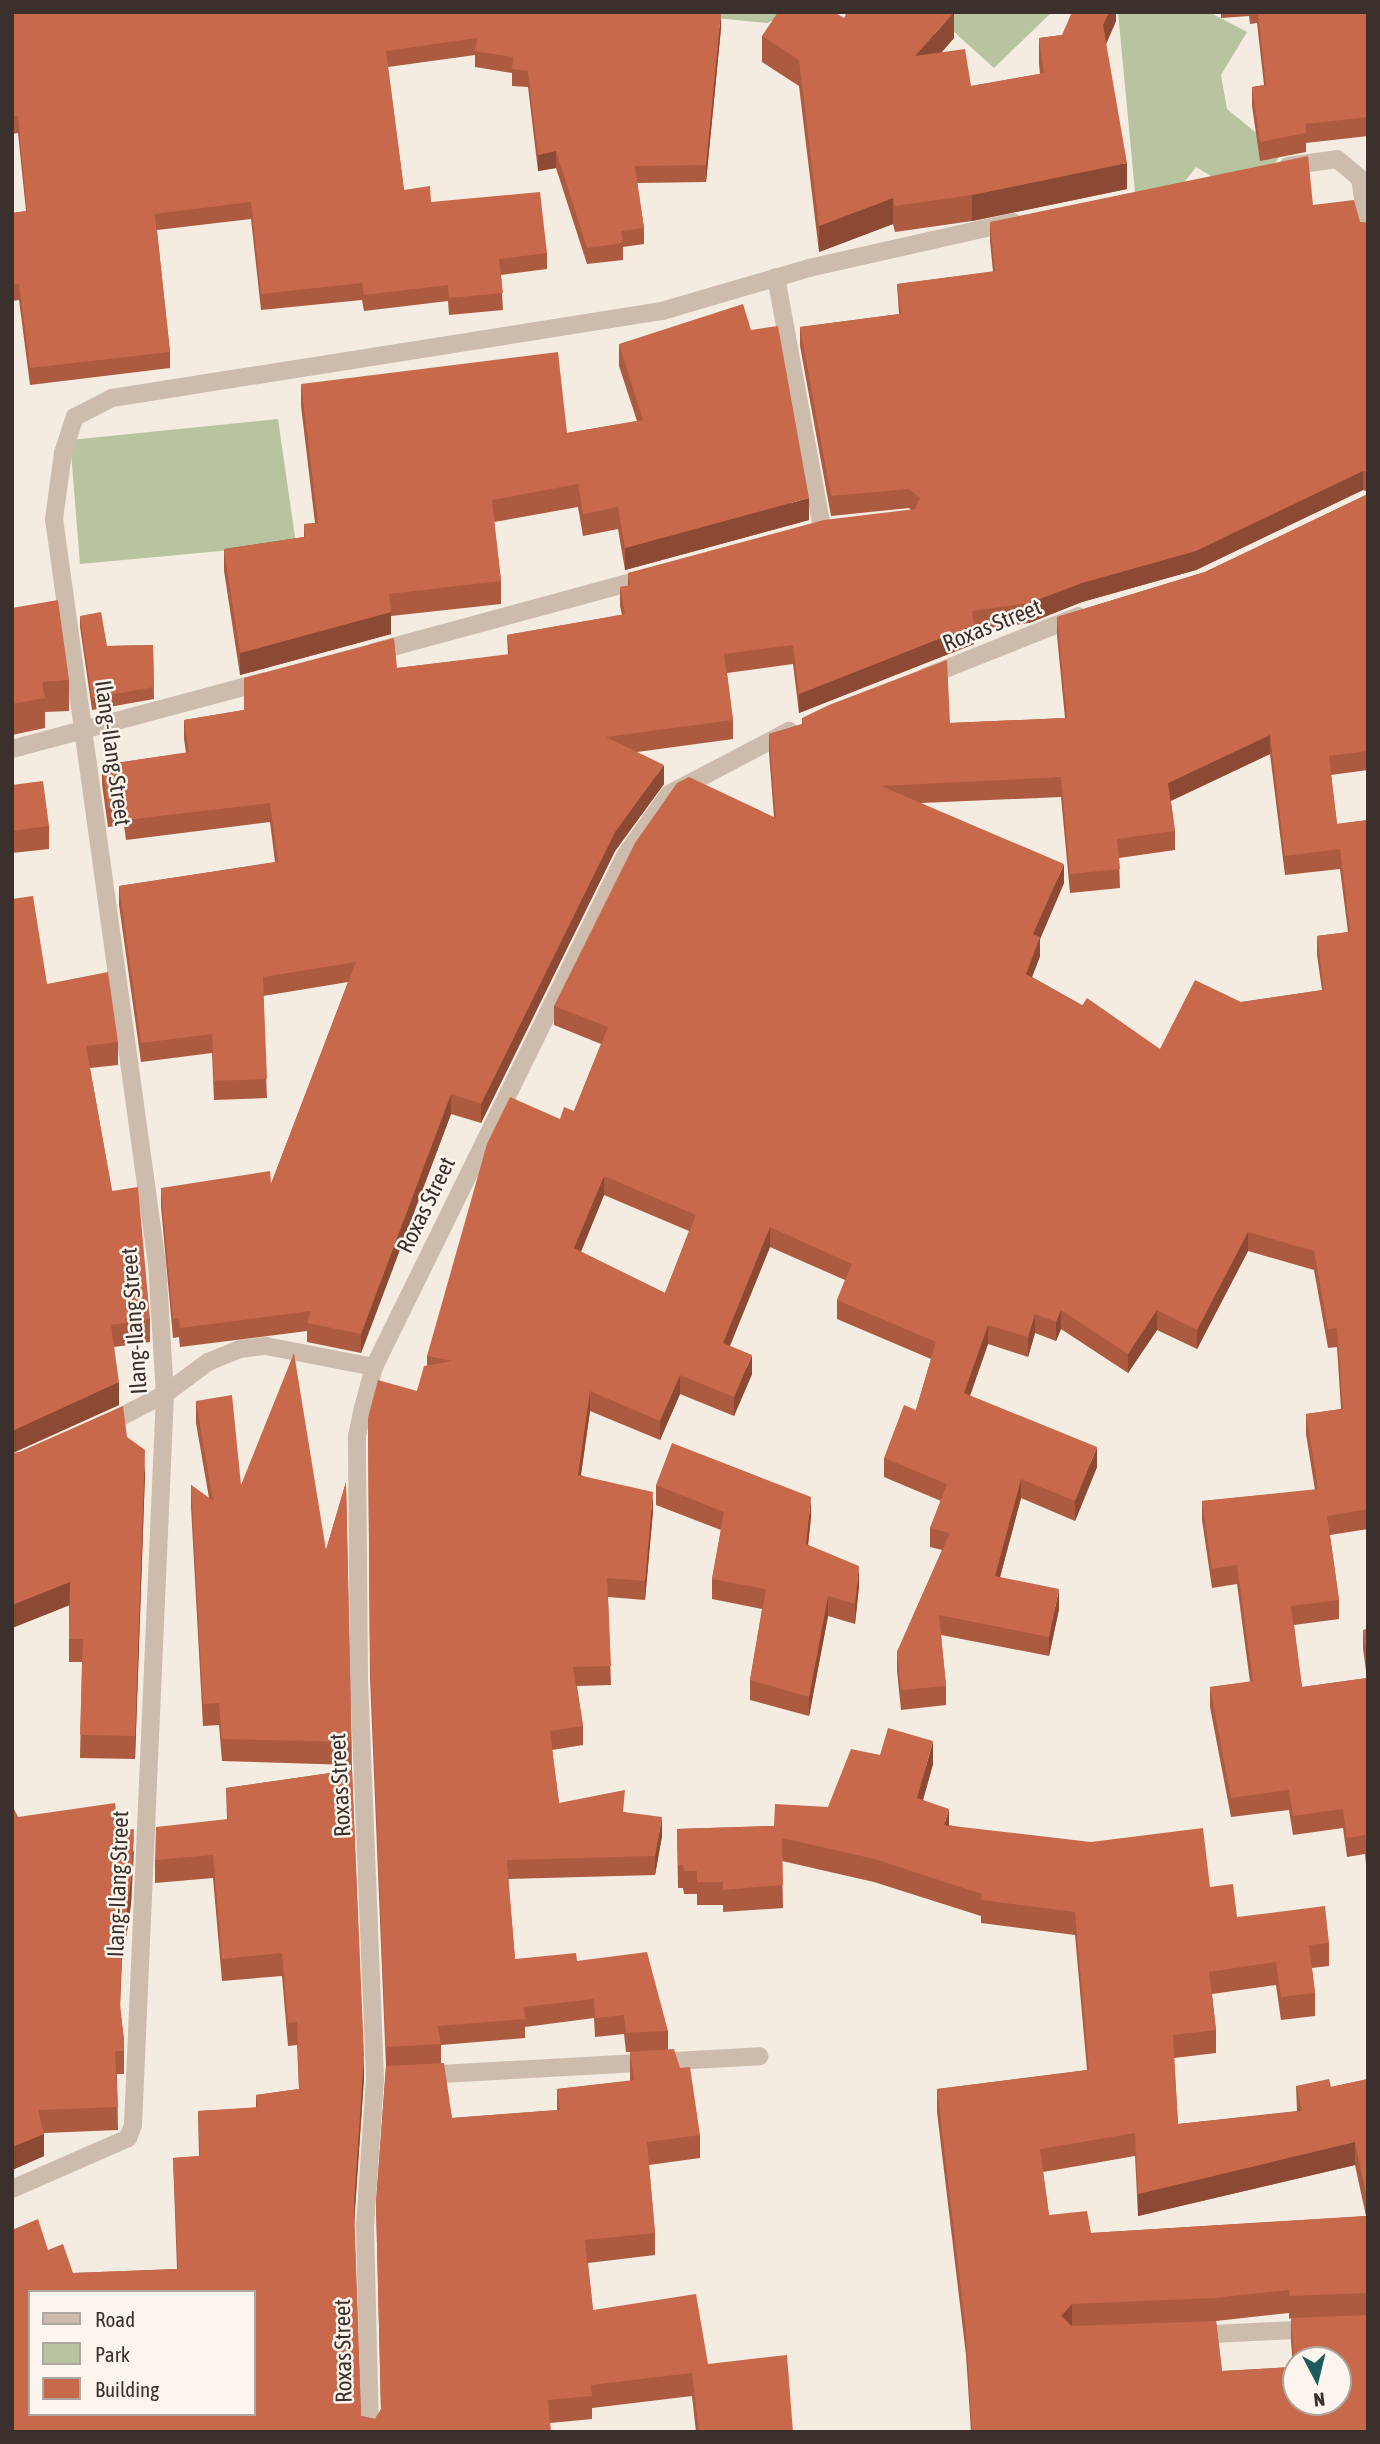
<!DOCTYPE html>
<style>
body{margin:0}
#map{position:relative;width:1380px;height:2444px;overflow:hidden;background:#f4ebe1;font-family:"Asap Condensed",sans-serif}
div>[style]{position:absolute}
.green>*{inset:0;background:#b8c4a0}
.minor>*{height:18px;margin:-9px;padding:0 9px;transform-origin:9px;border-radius:9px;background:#cdbbac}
.wall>*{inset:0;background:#ac5a40}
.shaded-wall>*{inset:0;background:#8c4a34}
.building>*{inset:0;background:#c8694b}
span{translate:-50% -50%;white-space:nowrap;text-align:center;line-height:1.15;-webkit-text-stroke:5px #fbf5ee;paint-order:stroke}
.street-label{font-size:23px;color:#3b302b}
.frame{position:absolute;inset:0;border:14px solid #3b302b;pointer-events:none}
.legend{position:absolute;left:28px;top:2290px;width:228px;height:126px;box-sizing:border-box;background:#fbf5ee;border:2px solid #aea6a0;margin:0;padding:9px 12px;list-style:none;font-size:21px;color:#3b302b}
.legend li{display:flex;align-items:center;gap:14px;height:35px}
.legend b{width:35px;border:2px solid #aea6a0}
.north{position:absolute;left:1282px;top:2346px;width:70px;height:70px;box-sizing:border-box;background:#fbf5ee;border:2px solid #aea6a0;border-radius:50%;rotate:173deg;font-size:19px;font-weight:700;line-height:28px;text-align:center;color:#3b302b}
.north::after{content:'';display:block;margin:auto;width:24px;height:32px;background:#1f5a5e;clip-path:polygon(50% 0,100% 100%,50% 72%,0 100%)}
</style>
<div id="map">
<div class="green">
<div style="clip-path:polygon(711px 12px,791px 12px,767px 23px,715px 18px)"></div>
<div style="clip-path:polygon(932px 12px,1052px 12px,994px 68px)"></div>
<div style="clip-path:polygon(1118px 12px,1209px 12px,1247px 32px,1221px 75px,1227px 109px,1281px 153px,1269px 174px,1219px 181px,1196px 167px,1179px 189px,1135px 192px)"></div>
<div style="clip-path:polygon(278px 419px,296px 544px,80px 564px,70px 440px)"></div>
</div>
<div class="minor">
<div style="left:1288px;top:166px;width:49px;rotate:-8.1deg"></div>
<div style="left:1337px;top:159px;width:30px;rotate:40deg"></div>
<div style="left:1360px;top:178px;width:57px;rotate:81.9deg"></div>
<div style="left:776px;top:277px;width:255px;rotate:79.6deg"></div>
<div style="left:374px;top:652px;width:287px;rotate:-15.2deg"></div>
<div style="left:925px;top:677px;width:165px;rotate:-21.7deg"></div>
<div style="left:12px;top:749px;width:263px;rotate:-15deg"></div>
<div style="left:105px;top:1425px;width:68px;rotate:-27.3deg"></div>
<div style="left:165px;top:1394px;width:54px;rotate:-36.7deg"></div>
<div style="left:208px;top:1362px;width:35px;rotate:-22deg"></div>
<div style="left:240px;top:1349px;width:26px;rotate:-7deg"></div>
<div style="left:266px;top:1346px;width:110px;rotate:11deg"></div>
<div style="left:423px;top:2075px;width:337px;rotate:-3.2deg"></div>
<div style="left:12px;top:2189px;width:127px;rotate:-23.7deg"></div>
<div style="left:128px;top:2138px;width:14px;rotate:-69deg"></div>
<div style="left:133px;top:2125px;width:732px;rotate:-87.49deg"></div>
<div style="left:165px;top:1394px;width:130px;rotate:-93.5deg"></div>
<div style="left:157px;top:1264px;width:752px;rotate:-97.87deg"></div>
<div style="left:54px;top:519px;width:67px;rotate:-82.2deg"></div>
<div style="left:63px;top:453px;width:38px;rotate:-72deg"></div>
<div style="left:75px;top:417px;width:42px;rotate:-27.2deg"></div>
<div style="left:112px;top:398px;width:557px;rotate:-8.99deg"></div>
<div style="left:662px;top:311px;width:153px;rotate:-16.3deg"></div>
<div style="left:809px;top:268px;width:209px;rotate:-12.7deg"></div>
<div style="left:1195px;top:2335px;width:119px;rotate:-2.9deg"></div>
<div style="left:370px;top:2432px;width:206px;rotate:-91.4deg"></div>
<div style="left:365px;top:2226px;width:148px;rotate:-86.1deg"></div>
<div style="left:375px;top:2078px;width:401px;rotate:-92.3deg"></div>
<div style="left:359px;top:1677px;width:241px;rotate:-90.5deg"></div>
<div style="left:357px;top:1436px;width:29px;rotate:-78deg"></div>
<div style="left:363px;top:1408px;width:42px;rotate:-75deg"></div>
<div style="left:374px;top:1367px;width:569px;rotate:-63.84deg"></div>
<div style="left:625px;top:856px;width:76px;rotate:-54.6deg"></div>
<div style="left:669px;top:794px;width:136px;rotate:-27.7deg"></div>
</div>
<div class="wall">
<div style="clip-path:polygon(12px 12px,721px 28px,706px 182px,637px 183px,644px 228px,644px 244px,623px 247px,623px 260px,587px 264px,556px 168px,538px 171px,528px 87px,512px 86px,512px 73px,475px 67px,475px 55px,388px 67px,404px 190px,547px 253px,547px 269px,501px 275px,503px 310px,449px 315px,448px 301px,364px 311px,362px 300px,261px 310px,251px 219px,157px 230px,170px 352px,170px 368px,30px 385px,19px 300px,12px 301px,12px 213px,26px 211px,18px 133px,12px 134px)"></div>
<div style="clip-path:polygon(1116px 12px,1116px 21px,1106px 44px,1127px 189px,972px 221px,895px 232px,893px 224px,819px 252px,799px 86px,762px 62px,762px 36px,844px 18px,954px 38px,942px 52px,971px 86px,1040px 74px,1039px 64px,1039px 38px,1062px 35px)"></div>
<div style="clip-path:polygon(1221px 12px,1368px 12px,1368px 136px,1306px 143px,1306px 152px,1260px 161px,1252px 106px,1252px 87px,1264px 85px,1257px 23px,1250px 24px,1249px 16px,1221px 18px)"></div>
<div style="clip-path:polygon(1313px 205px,1360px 222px,1368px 223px,1368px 492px,1363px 490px,1196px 570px,1082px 602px,1029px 623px,974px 630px,974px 644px,799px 713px,793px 664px,727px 673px,733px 720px,733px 739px,637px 752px,664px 784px,615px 851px,481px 1123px,451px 1114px,361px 1353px,307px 1342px,307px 1331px,180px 1347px,179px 1337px,173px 1338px,161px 1207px,161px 1188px,271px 1184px,348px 982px,263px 996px,267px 1098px,214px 1100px,212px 1053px,141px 1062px,119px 905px,119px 886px,275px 862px,270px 822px,126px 840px,124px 825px,108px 827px,102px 784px,102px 765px,186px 753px,184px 739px,184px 720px,244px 710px,244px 678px,397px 668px,508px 655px,507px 635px,622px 615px,620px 606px,620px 587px,628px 586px,628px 573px,911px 510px,909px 508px,831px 516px,800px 346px,800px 327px,899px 314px,897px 284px,993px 272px,990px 241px,990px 222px)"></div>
<div style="clip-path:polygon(619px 344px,809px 520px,625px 570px,618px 529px,583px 536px,578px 507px,494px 522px,501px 581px,501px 604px,391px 616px,391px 634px,240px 675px,224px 571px,224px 549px,304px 537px,304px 524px,315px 523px,301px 406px,301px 384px,567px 433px,637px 421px,619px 366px)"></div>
<div style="clip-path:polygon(evenodd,1368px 494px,1368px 770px,1331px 775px,1337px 824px,1368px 820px,1368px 1529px,1330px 1535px,1339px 1600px,1339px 1619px,1294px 1625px,1302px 1687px,1367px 1678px,1363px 1649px,1363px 1630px,1368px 1629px,1368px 1885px,1365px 1854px,1347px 1857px,1343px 1828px,1293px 1835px,1289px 1810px,1231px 1817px,1210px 1707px,1210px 1687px,1250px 1682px,1237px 1584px,1212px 1588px,1202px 1520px,1202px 1501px,1315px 1490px,1306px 1434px,1306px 1414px,1341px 1409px,1337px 1347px,1328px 1348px,1314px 1270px,1248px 1251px,1197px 1349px,1157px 1330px,1128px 1373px,1061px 1329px,1056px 1341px,1035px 1333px,1028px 1357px,988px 1344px,970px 1396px,1097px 1467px,1075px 1521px,1021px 1498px,1000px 1577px,1059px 1609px,1049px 1656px,941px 1635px,946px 1686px,946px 1705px,901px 1710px,897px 1671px,897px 1652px,942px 1550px,930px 1547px,930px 1528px,941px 1501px,884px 1477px,884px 1458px,916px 1410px,931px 1359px,837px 1319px,837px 1300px,845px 1280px,770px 1247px,730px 1346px,752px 1374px,734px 1416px,680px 1394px,660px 1440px,590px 1411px,581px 1475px,653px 1511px,645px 1600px,608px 1597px,611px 1685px,577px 1686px,583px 1726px,583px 1745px,552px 1750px,559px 1803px,625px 1812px,662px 1836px,655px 1875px,508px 1879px,515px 1959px,577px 1961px,668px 2031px,668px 2050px,700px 2135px,700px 2158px,649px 2165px,655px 2233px,655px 2255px,588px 2263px,593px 2310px,708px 2364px,793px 2432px,696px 2432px,692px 2396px,592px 2408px,592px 2419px,550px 2423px,12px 2432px,48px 2250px,73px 2273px,177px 2269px,173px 2158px,199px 2156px,198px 2111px,256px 2108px,256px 2095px,299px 2089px,297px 2045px,288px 2046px,282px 1976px,222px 1981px,213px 1878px,155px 1883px,155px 1860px,227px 1819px,226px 1788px,351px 1770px,351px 1765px,222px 1761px,219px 1725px,203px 1726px,191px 1507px,191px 1485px,209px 1498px,196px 1423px,196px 1401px,241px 1485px,326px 1550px,346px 1482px,352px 1770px,364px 2078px,354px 2219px,361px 2416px,375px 2419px,381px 2410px,376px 2203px,386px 2066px,370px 1677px,368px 1418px,417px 1391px,427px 1365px,427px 1356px,560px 1119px,574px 1111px,601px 1044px,554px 1025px,554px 1006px,774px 817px,769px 753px,769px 734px,802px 724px,802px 718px,950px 723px,1065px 718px,1057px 636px,1057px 617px,1205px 572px,1368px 494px,1270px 754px,1285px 875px,1340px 869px,1348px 932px,1317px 936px,1317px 955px,1322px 990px,1241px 1002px,1160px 1049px,1032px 977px,1040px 956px,1040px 939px,1064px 883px,921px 803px,1061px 797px,1070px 893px,1120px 888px,1119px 858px,1175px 850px,1175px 831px,1171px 801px,1270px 754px,1368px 494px,604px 1195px,689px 1231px,665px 1293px,581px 1252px,604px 1195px,1368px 494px,594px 2018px,595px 2037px,624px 2034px,626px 2052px,630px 2052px,630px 2081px,557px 2089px,557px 2110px,452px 2118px,441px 2063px,441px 2045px,525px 2038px,525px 2027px,594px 2018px)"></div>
<div style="clip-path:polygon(12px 608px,69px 680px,69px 711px,45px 712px,45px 728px,12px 735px)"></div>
<div style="clip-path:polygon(80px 616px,107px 646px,153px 645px,154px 699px,92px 710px,80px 627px)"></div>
<div style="clip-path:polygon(12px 785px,49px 826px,49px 849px,12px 853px)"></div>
<div style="clip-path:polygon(12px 899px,47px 984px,118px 1042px,118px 1065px,90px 1068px,112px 1191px,150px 1319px,150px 1342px,114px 1347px,119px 1405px,13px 1453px,127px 1437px,145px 1473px,135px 1759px,80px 1758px,82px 1662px,69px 1662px,69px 1605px,12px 1628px)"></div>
<div style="clip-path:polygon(656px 1485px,811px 1517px,808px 1545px,859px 1586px,855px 1624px,828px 1616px,809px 1716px,750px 1700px,750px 1680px,762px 1609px,712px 1599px,712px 1579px,721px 1530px,656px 1505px)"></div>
<div style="clip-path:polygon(evenodd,933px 1764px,923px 1800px,949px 1825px,1210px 1887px,1237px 1917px,1329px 1943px,1329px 1966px,1312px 1968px,1315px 1993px,1315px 2016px,1281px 2020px,1276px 1985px,1212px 1994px,1216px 2030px,1216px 2053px,1174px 2058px,1178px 2124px,1297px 2111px,1296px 2086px,1331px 2087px,1368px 2079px,1368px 2432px,971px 2432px,966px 2355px,937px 2112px,937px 2089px,1087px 2070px,1075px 1935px,981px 1923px,981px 1916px,874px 1882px,782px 1861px,783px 1908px,723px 1912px,723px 1905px,697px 1905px,697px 1894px,684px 1894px,683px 1888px,678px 1888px,677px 1829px,774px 1826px,828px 1807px,933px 1764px,1135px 2156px,1138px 2216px,1355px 2165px,1366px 2216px,1091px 2233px,1049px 2215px,1043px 2172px,1135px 2156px,933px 1764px,1289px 2313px,1289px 2319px,1291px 2318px,1291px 2341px,1293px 2367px,1222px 2371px,1216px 2321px,1289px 2313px)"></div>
<div style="clip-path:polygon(12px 1807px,18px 1817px,119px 1831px,134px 1852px,131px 1904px,126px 1938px,123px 1938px,120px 2009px,124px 2040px,124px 2074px,117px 2074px,118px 2130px,44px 2133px,44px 2156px,12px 2170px)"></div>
</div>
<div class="shaded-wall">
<div style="clip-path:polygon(721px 12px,721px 28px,706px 182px,706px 165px)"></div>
<div style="clip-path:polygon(954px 12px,954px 38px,915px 82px,915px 56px)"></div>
<div style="clip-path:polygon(1109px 12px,1116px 12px,1116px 21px,1103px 51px,1103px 25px)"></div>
<div style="clip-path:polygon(556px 151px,556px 168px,538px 171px,538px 155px)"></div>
<div style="clip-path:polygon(1127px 163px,1127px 189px,972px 221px,972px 195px)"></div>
<div style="clip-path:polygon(893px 198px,893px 224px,819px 252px,819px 226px)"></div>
<div style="clip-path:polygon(1363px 471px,1363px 490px,1196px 570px,1082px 602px,1029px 623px,1029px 603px)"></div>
<div style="clip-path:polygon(809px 498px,809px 520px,625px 570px,625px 548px)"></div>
<div style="clip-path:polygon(391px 612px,391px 634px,240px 675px,240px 653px)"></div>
<div style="clip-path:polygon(974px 625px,974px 644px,799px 713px,799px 694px)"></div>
<div style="clip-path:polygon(1270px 735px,1270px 754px,1168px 802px,1168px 783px)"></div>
<div style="clip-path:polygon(664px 765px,664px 784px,615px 851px,481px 1123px,481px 1104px,615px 832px)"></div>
<div style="clip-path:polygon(1064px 864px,1064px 883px,1040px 939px,1040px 956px,1026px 993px,1026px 974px,1033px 934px)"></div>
<div style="clip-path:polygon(451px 1094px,451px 1114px,361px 1353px,361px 1334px)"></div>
<div style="clip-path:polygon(604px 1176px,604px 1195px,574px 1268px,574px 1248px)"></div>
<div style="clip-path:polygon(770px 1227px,770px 1247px,723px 1362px,723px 1343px)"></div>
<div style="clip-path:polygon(1248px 1232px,1248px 1251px,1197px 1349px,1197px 1330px)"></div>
<div style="clip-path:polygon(1061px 1310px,1061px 1329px,1056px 1341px,1056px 1322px)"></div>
<div style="clip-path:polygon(1157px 1310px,1157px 1330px,1128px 1373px,1128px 1354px)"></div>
<div style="clip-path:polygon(1035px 1314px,1035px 1333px,1028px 1357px,1028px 1337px)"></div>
<div style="clip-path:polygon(988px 1325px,988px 1344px,964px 1412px,964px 1393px)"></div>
<div style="clip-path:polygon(752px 1355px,752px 1374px,734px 1416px,734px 1397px)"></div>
<div style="clip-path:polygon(680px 1375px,680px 1394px,660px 1440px,660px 1421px)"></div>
<div style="clip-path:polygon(119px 1382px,119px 1405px,12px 1453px,12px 1431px)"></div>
<div style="clip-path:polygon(590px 1391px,590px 1411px,578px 1494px,578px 1475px)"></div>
<div style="clip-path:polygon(1097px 1447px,1097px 1467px,1075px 1521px,1075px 1501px)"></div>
<div style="clip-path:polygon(145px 1450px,145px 1473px,135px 1759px,135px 1736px)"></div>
<div style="clip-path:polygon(1021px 1479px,1021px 1498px,995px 1596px,995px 1576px)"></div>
<div style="clip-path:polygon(653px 1492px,653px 1511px,645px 1600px,645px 1581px)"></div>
<div style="clip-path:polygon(811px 1497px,811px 1517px,806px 1564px,806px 1544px)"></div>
<div style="clip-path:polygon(859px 1566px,859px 1586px,855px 1624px,855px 1604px)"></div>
<div style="clip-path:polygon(70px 1582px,70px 1605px,12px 1628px,12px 1605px)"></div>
<div style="clip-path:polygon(1059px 1589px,1059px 1609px,1049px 1656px,1049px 1637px)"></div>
<div style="clip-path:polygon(828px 1596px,828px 1616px,809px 1716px,809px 1697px)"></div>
<div style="clip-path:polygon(933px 1741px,933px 1764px,917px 1821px,917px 1798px)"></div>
<div style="clip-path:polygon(949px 1809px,949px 1832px,944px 1825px)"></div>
<div style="clip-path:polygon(662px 1817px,662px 1836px,655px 1875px,655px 1856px)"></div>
<div style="clip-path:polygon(134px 1829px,131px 1904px,126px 1938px,126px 1915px)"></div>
<div style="clip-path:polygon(364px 2055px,364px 2078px,354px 2226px,354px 2203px)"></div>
<div style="clip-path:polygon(44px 2134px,44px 2156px,12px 2170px,12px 2147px)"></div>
<div style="clip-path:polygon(1355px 2142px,1355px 2165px,1138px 2216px,1138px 2194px)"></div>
<div style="clip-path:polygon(1072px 2304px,1072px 2327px,1061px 2316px)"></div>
</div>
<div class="building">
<div style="clip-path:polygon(12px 12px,721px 12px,706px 165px,635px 166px,644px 228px,621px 231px,623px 243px,587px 248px,556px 151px,538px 155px,528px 71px,512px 69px,513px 57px,475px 51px,477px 38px,386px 51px,404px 190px,430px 186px,431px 202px,540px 192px,547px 253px,499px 259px,503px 293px,449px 298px,448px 285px,364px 295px,362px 283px,261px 294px,251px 202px,155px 214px,170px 352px,30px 368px,19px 284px,12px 285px,12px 213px,27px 211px,18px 116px,12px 117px)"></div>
<div style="clip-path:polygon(778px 12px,834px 12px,844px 18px,847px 12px,954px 12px,915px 56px,965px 49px,971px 86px,1044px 73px,1039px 38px,1062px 35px,1072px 12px,1109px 12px,1103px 25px,1127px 163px,972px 195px,895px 206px,893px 198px,819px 226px,799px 60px,762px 36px)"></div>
<div style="clip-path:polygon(1258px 12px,1368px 12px,1368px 117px,1306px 124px,1306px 133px,1260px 142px,1252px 87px,1266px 85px)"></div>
<div style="clip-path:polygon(1308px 156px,1313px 205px,1354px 200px,1360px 222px,1368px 223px,1368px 472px,1363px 471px,1196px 551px,1082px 583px,1029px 603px,972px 611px,974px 625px,799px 694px,793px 645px,724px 654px,733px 720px,606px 737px,664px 765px,615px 832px,481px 1104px,451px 1094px,361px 1334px,307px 1323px,311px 1311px,180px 1328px,179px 1318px,173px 1319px,161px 1188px,270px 1171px,271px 1184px,356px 962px,263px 977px,267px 1079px,214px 1081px,212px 1034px,141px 1043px,119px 886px,278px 862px,270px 803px,126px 820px,124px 805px,108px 808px,102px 765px,189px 752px,184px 720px,244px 710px,244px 678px,394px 638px,397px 668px,510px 654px,507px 635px,625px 614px,620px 587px,630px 585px,628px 573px,824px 520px,915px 509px,920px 498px,909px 489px,831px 496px,800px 327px,901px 314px,897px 284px,995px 271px,990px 222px)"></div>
<div style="clip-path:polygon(743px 304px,751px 330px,778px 326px,809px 498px,625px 548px,618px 507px,583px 514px,578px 484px,492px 500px,501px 581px,389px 594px,391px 612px,240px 653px,224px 549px,305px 537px,304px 524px,318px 523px,301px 384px,558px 352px,567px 433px,643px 420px,619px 344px)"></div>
<div style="clip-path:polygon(evenodd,1368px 494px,1368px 751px,1329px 756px,1337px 824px,1368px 820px,1368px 1509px,1327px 1516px,1339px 1600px,1291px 1606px,1302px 1687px,1368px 1678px,1368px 1866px,1365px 1835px,1347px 1838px,1343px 1809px,1293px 1816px,1289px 1790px,1231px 1798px,1210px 1687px,1253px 1681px,1237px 1565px,1212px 1569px,1202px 1501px,1318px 1489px,1306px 1414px,1343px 1409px,1337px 1328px,1328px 1329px,1314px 1251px,1248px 1232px,1197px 1330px,1157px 1310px,1128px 1354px,1061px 1310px,1056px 1322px,1035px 1314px,1028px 1337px,988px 1325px,964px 1393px,1097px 1447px,1075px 1501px,1021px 1479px,995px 1576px,1059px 1589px,1049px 1637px,939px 1615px,946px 1686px,901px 1690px,897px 1652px,950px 1533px,930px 1528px,947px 1484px,884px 1458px,904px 1405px,916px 1410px,936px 1342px,837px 1300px,852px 1264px,770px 1227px,723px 1343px,752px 1355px,734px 1397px,680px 1375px,660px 1421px,590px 1391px,578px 1475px,653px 1492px,645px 1581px,607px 1578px,611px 1666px,573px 1667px,583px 1726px,550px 1731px,559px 1803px,625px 1790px,623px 1812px,662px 1817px,655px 1856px,507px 1860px,515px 1959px,576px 1953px,577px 1961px,647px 1952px,668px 2031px,626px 2033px,624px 2015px,595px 2018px,594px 1999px,524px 2007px,525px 2019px,438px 2026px,441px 2044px,386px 2047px,370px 1658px,368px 1418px,378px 1380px,417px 1391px,424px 1366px,453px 1361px,427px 1356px,487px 1144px,510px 1097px,560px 1119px,564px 1107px,574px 1111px,608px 1027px,554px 1006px,635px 843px,677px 783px,689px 777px,776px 818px,769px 734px,803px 724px,802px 718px,829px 705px,947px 660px,950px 723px,1067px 718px,1057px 617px,1205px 572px,1368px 494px,1270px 735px,1285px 856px,1340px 849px,1350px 932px,1317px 936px,1324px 990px,1241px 1002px,1195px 980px,1160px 1049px,1087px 998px,1082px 1006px,1026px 974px,1040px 937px,1033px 934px,1064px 864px,881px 786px,1061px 777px,1070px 874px,1120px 869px,1117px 839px,1175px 831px,1168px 783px,1270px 735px,1368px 494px,604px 1176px,696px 1215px,665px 1293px,574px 1248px,604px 1176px)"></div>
<div style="clip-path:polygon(58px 600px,69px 680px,42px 682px,45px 698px,12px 704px,12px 608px)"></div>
<div style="clip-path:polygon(101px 612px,107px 646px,153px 645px,154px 687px,92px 698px,80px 616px)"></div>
<div style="clip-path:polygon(43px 781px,49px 826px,12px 831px,12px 785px)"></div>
<div style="clip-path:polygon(33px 896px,47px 984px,108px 972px,118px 1042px,86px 1046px,112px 1191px,138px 1187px,150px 1319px,111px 1325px,119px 1382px,12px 1431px,12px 899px)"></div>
<div style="clip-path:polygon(294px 1353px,326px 1550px,346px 1482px,352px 1764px,351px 1742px,222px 1739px,219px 1703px,203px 1704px,191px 1485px,213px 1501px,196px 1401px,232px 1395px,241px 1485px)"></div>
<div style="clip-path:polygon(123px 1406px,127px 1437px,145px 1450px,135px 1736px,80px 1735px,83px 1639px,69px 1639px,70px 1582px,12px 1605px,12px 1453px,17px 1453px)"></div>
<div style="clip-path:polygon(672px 1443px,811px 1497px,806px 1544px,859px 1566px,855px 1604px,828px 1596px,809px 1697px,750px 1680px,766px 1589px,712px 1579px,724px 1512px,656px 1485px)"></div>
<div style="clip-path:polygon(1368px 1629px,1368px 1663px,1363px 1630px)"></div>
<div style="clip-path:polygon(evenodd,888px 1728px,933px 1741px,917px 1798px,949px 1809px,944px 1825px,1091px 1842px,1203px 1828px,1210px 1887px,1233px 1884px,1237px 1917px,1325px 1906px,1329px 1943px,1309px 1945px,1315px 1993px,1281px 1997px,1276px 1962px,1209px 1972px,1216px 2030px,1173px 2035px,1178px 2124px,1302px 2111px,1296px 2086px,1329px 2079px,1331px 2087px,1368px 2079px,1368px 2204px,1355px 2142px,1138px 2194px,1135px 2133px,1040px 2149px,1049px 2215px,1087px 2211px,1091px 2233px,1368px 2216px,1368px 2293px,1289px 2296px,1289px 2290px,1214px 2298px,1072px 2304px,1061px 2316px,1072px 2326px,1216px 2321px,1222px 2371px,1295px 2367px,1291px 2318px,1368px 2315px,1368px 2432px,972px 2432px,966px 2332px,937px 2089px,1089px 2070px,1075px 1912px,981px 1900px,982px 1894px,874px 1859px,782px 1838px,783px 1885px,723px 1890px,723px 1882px,697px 1882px,697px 1871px,684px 1871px,683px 1865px,678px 1865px,677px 1829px,774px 1826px,775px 1804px,828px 1807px,851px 1749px,880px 1755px,888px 1728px,1296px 2360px,1338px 2360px,1338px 2402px,1296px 2402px,1296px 2360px)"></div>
<div style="clip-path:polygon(evenodd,352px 1770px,364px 2055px,354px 2203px,361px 2416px,375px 2419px,381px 2409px,376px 2203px,386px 2066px,444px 2063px,452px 2118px,560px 2110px,557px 2089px,634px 2080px,630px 2052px,674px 2049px,680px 2068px,690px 2067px,700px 2135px,647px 2142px,655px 2233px,585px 2240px,593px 2310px,696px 2294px,708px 2364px,787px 2355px,793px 2432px,699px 2432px,692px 2373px,591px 2385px,592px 2396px,548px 2400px,551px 2432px,12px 2432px,12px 2230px,38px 2219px,48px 2250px,63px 2244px,73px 2273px,178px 2269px,173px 2158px,200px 2156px,198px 2111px,258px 2107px,256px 2095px,299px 2089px,297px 2022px,288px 2023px,282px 1953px,222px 1959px,213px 1855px,155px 1860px,156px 1827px,228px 1819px,226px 1788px,352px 1770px,30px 2292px,254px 2292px,254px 2414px,30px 2414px,30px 2292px)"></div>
<div style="clip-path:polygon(115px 1803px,119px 1831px,134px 1829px,131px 1881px,126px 1915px,123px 1915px,120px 2004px,124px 2040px,124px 2051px,115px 2051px,118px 2107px,38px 2110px,44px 2134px,12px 2147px,12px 1807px,13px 1807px,18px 1817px)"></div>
</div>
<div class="street-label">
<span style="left:992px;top:625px;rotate:-22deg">Roxas Street</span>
<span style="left:113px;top:753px;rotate:82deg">Ilang-Ilang Street</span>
<span style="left:426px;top:1205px;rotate:-64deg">Roxas Street</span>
<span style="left:134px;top:1321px;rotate:-94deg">Ilang-Ilang Street</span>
<span style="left:340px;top:1785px;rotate:-93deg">Roxas Street</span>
<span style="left:118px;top:1884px;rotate:-88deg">Ilang-Ilang Street</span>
<span style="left:343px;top:2351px;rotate:-91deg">Roxas Street</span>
</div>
<div class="frame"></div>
<ul class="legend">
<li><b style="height:9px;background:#cdbbac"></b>Road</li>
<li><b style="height:19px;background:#b8c4a0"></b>Park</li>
<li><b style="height:19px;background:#c8694b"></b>Building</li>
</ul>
<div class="north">N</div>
</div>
